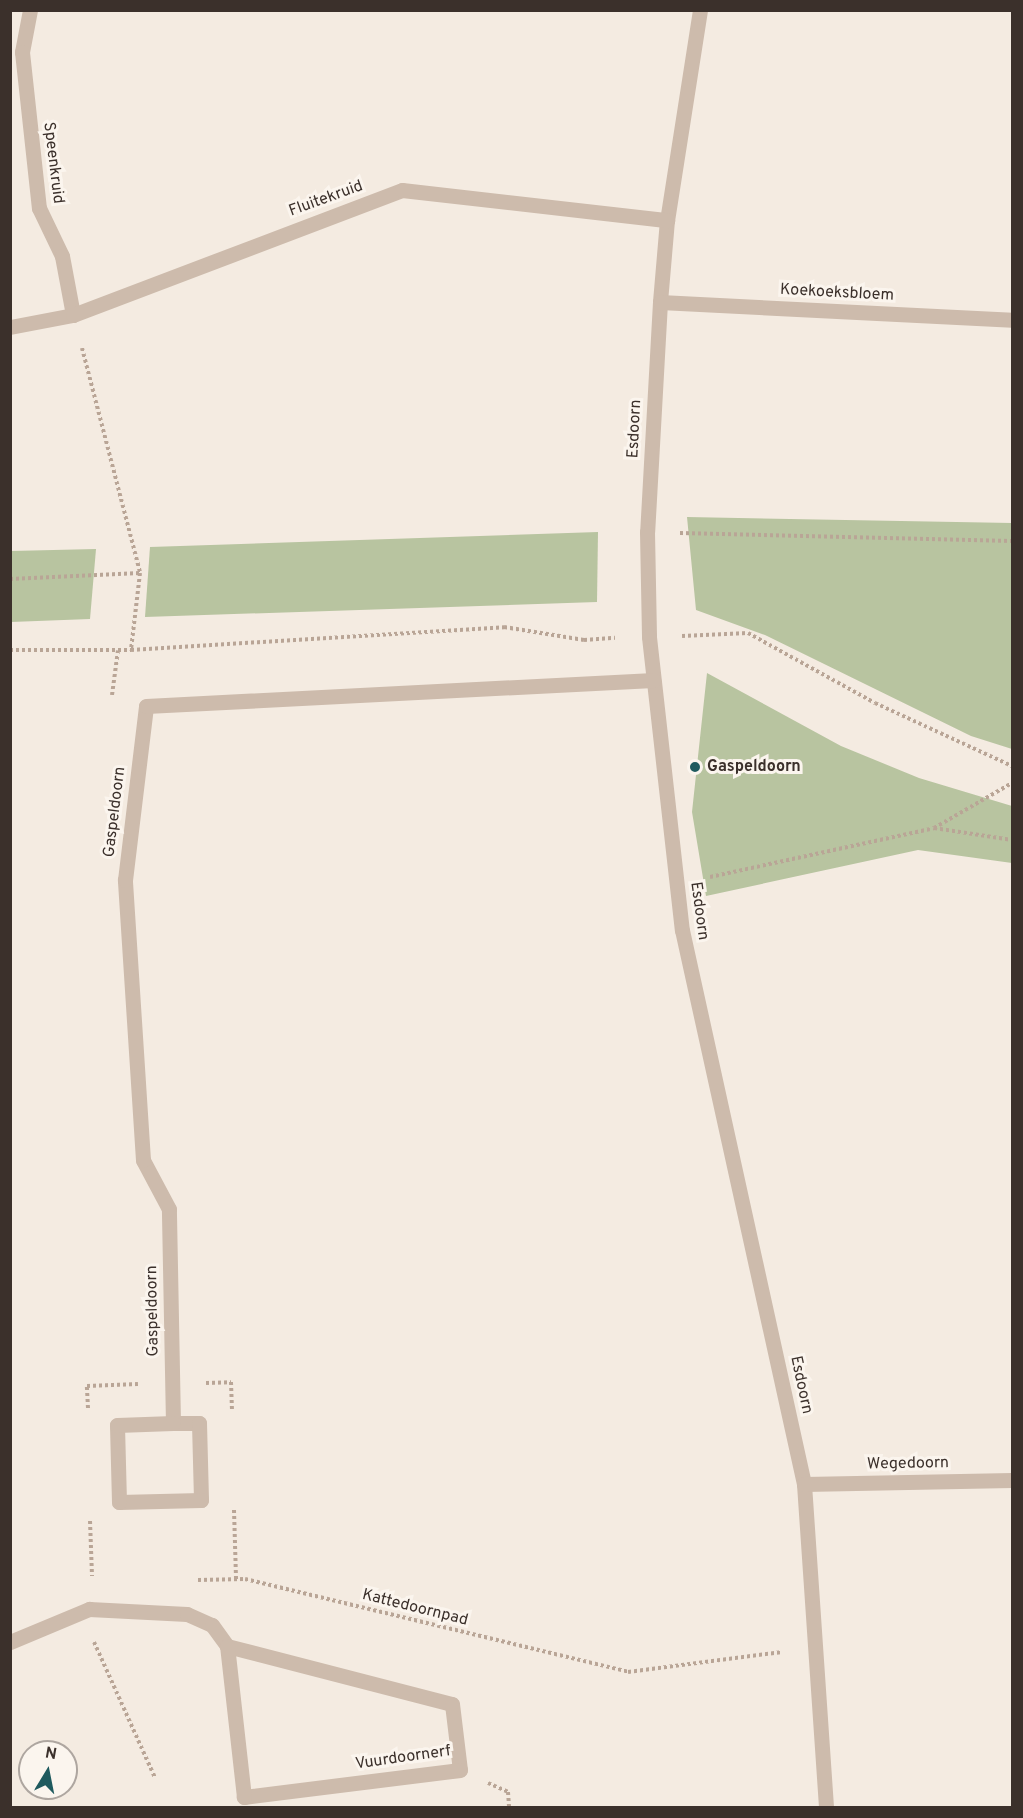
<!DOCTYPE html>
<style>
body{margin:0}
#map{position:relative;width:1023px;height:1818px;overflow:hidden;background:#f4ebe1;font-family:Overpass,sans-serif}
div>[style]{position:absolute}
.green>*{inset:0;background:#b8c4a0}
.path>*{height:4px;margin-top:-2px;transform-origin:0;background:repeating-linear-gradient(90deg,#b9a596 0 3px,transparent 0 6px)}
.minor>*{height:15px;margin:-7.5px;padding:0 7.5px;transform-origin:7.5px;border-radius:7.5px;background:#cdbbac}
.dots>*{width:16px;height:16px;translate:-50% -50%;box-sizing:border-box;border:3px solid #fbf5ee;border-radius:50%}
span{translate:-50% -50%;white-space:nowrap;text-align:center;line-height:1.15;-webkit-text-stroke:6px #fbf5ee;paint-order:stroke}
.street-label{font-size:16px;color:#3b302b}
.poi-label{font-size:16px;color:#3b302b;font-weight:700}
.left{translate:0 -50%;text-align:left}
.frame{position:absolute;inset:0;border:12px solid #3b302b;pointer-events:none}
.north{position:absolute;left:18px;top:1740px;width:60px;height:60px;box-sizing:border-box;background:#fbf5ee;border:2px solid #aea6a0;border-radius:50%;rotate:10deg;font-size:16px;font-weight:700;line-height:24px;text-align:center;color:#3b302b}
.north::after{content:'';display:block;margin:auto;width:21px;height:27px;background:#1f5a5e;clip-path:polygon(50% 0,100% 100%,50% 72%,0 100%)}
</style>
<div id="map">
<div class="green">
<div style="clip-path:polygon(687px 517px,1012px 523px,1012px 749px,971px 736px,765px 635px,696px 610px)"></div>
<div style="clip-path:polygon(598px 532px,597px 602px,145px 617px,150px 547px)"></div>
<div style="clip-path:polygon(96px 549px,90px 619px,11px 622px,11px 551px)"></div>
<div style="clip-path:polygon(707px 673px,841px 746px,919px 778px,1012px 806px,1012px 863px,918px 850px,706px 896px,692px 812px)"></div>
</div>
<div class="path">
<div style="left:82px;top:348px;width:232px;rotate:75.5deg"></div>
<div style="left:140px;top:573px;width:78px;rotate:96.7deg"></div>
<div style="left:680px;top:533px;width:332px;rotate:1.4deg"></div>
<div style="left:10px;top:579px;width:130px;rotate:-2.6deg"></div>
<div style="left:682px;top:636px;width:66px;rotate:-2.6deg"></div>
<div style="left:748px;top:633px;width:145px;rotate:28.9deg"></div>
<div style="left:875px;top:703px;width:151px;rotate:24.7deg"></div>
<div style="left:10px;top:650px;width:121px"></div>
<div style="left:131px;top:650px;width:374px;rotate:-3.5deg"></div>
<div style="left:504px;top:627px;width:81px;rotate:9.2deg"></div>
<div style="left:584px;top:640px;width:31px;rotate:-4deg"></div>
<div style="left:112px;top:695px;width:45px;rotate:-82.4deg"></div>
<div style="left:934px;top:828px;width:79px;rotate:8.7deg"></div>
<div style="left:710px;top:877px;width:229px;rotate:-12.3deg"></div>
<div style="left:934px;top:828px;width:90px;rotate:-30deg"></div>
<div style="left:206px;top:1383px;width:25px;rotate:-2deg"></div>
<div style="left:231px;top:1382px;width:30px;rotate:88deg"></div>
<div style="left:88px;top:1408px;width:22px;rotate:-93deg"></div>
<div style="left:87px;top:1386px;width:51px;rotate:-2.2deg"></div>
<div style="left:234px;top:1510px;width:69px;rotate:88.3deg"></div>
<div style="left:90px;top:1521px;width:55px;rotate:87.9deg"></div>
<div style="left:198px;top:1580px;width:47px;rotate:-1.2deg"></div>
<div style="left:245px;top:1579px;width:394px;rotate:13.6deg"></div>
<div style="left:628px;top:1672px;width:154px;rotate:-7.4deg"></div>
<div style="left:94px;top:1642px;width:149px;rotate:65.8deg"></div>
<div style="left:488px;top:1783px;width:22px;rotate:24deg"></div>
<div style="left:508px;top:1792px;width:16px;rotate:86deg"></div>
</div>
<div class="minor">
<div style="left:30px;top:10px;width:43px;rotate:100.8deg"></div>
<div style="left:22px;top:52px;width:157px;rotate:83.8deg"></div>
<div style="left:39px;top:208px;width:53px;rotate:64.4deg"></div>
<div style="left:62px;top:256px;width:60px;rotate:79.4deg"></div>
<div style="left:700px;top:10px;width:213px;rotate:98.9deg"></div>
<div style="left:667px;top:220px;width:82px;rotate:94.9deg"></div>
<div style="left:660px;top:302px;width:230px;rotate:93.2deg"></div>
<div style="left:647px;top:532px;width:105px;rotate:88.9deg"></div>
<div style="left:649px;top:637px;width:295px;rotate:83.6deg"></div>
<div style="left:682px;top:930px;width:567px;rotate:77.58deg"></div>
<div style="left:804px;top:1484px;width:325px;rotate:86.1deg"></div>
<div style="left:660px;top:302px;width:352px;rotate:2.9deg"></div>
<div style="left:10px;top:327px;width:64px;rotate:-10.8deg"></div>
<div style="left:73px;top:315px;width:352px;rotate:-20.8deg"></div>
<div style="left:402px;top:190px;width:267px;rotate:6.5deg"></div>
<div style="left:173px;top:1423px;width:214px;rotate:-91.1deg"></div>
<div style="left:169px;top:1209px;width:55px;rotate:-118deg"></div>
<div style="left:143px;top:1160px;width:281px;rotate:-93.7deg"></div>
<div style="left:125px;top:880px;width:175px;rotate:-83.1deg"></div>
<div style="left:146px;top:706px;width:508px;rotate:-2.94deg"></div>
<div style="left:173px;top:1423px;width:26px"></div>
<div style="left:199px;top:1423px;width:77px;rotate:88.5deg"></div>
<div style="left:201px;top:1500px;width:82px;rotate:178.6deg"></div>
<div style="left:119px;top:1502px;width:77px;rotate:-91.5deg"></div>
<div style="left:117px;top:1425px;width:56px;rotate:-2deg"></div>
<div style="left:804px;top:1484px;width:208px;rotate:-1.1deg"></div>
<div style="left:10px;top:1642px;width:86px;rotate:-22.7deg"></div>
<div style="left:89px;top:1609px;width:98px;rotate:2.9deg"></div>
<div style="left:187px;top:1614px;width:27px;rotate:24deg"></div>
<div style="left:212px;top:1625px;width:26px;rotate:54deg"></div>
<div style="left:227px;top:1646px;width:232px;rotate:14.5deg"></div>
<div style="left:452px;top:1704px;width:66px;rotate:83.1deg"></div>
<div style="left:460px;top:1770px;width:218px;rotate:172.9deg"></div>
<div style="left:244px;top:1797px;width:152px;rotate:-96.4deg"></div>
</div>
<div class="dots">
<div style="left:695px;top:767px;background:#1f5a5e"></div>
</div>
<div class="street-label">
<span style="left:53px;top:163px;rotate:83deg">Speenkruid</span>
<span style="left:326px;top:199px;rotate:-20deg">Fluitekruid</span>
<span style="left:837px;top:293px;rotate:3deg">Koekoeksbloem</span>
<span style="left:635px;top:429px;rotate:-87deg">Esdoorn</span>
<span style="left:115px;top:812px;rotate:-83deg">Gaspeldoorn</span>
<span style="left:699px;top:911px;rotate:82deg">Esdoorn</span>
<span style="left:153px;top:1311px;rotate:-91deg">Gaspeldoorn</span>
<span style="left:801px;top:1385px;rotate:78deg">Esdoorn</span>
<span style="left:908px;top:1464px;rotate:-1deg">Wegedoorn</span>
<span style="left:415px;top:1608px;rotate:14deg">Kattedoornpad</span>
<span style="left:403px;top:1758px;rotate:-8deg">Vuurdoornerf</span>
</div>
<div class="poi-label">
<span class="left" style="left:707px;top:767px">Gaspeldoorn</span>
</div>
<div class="frame"></div>
<div class="north">N</div>
</div>
